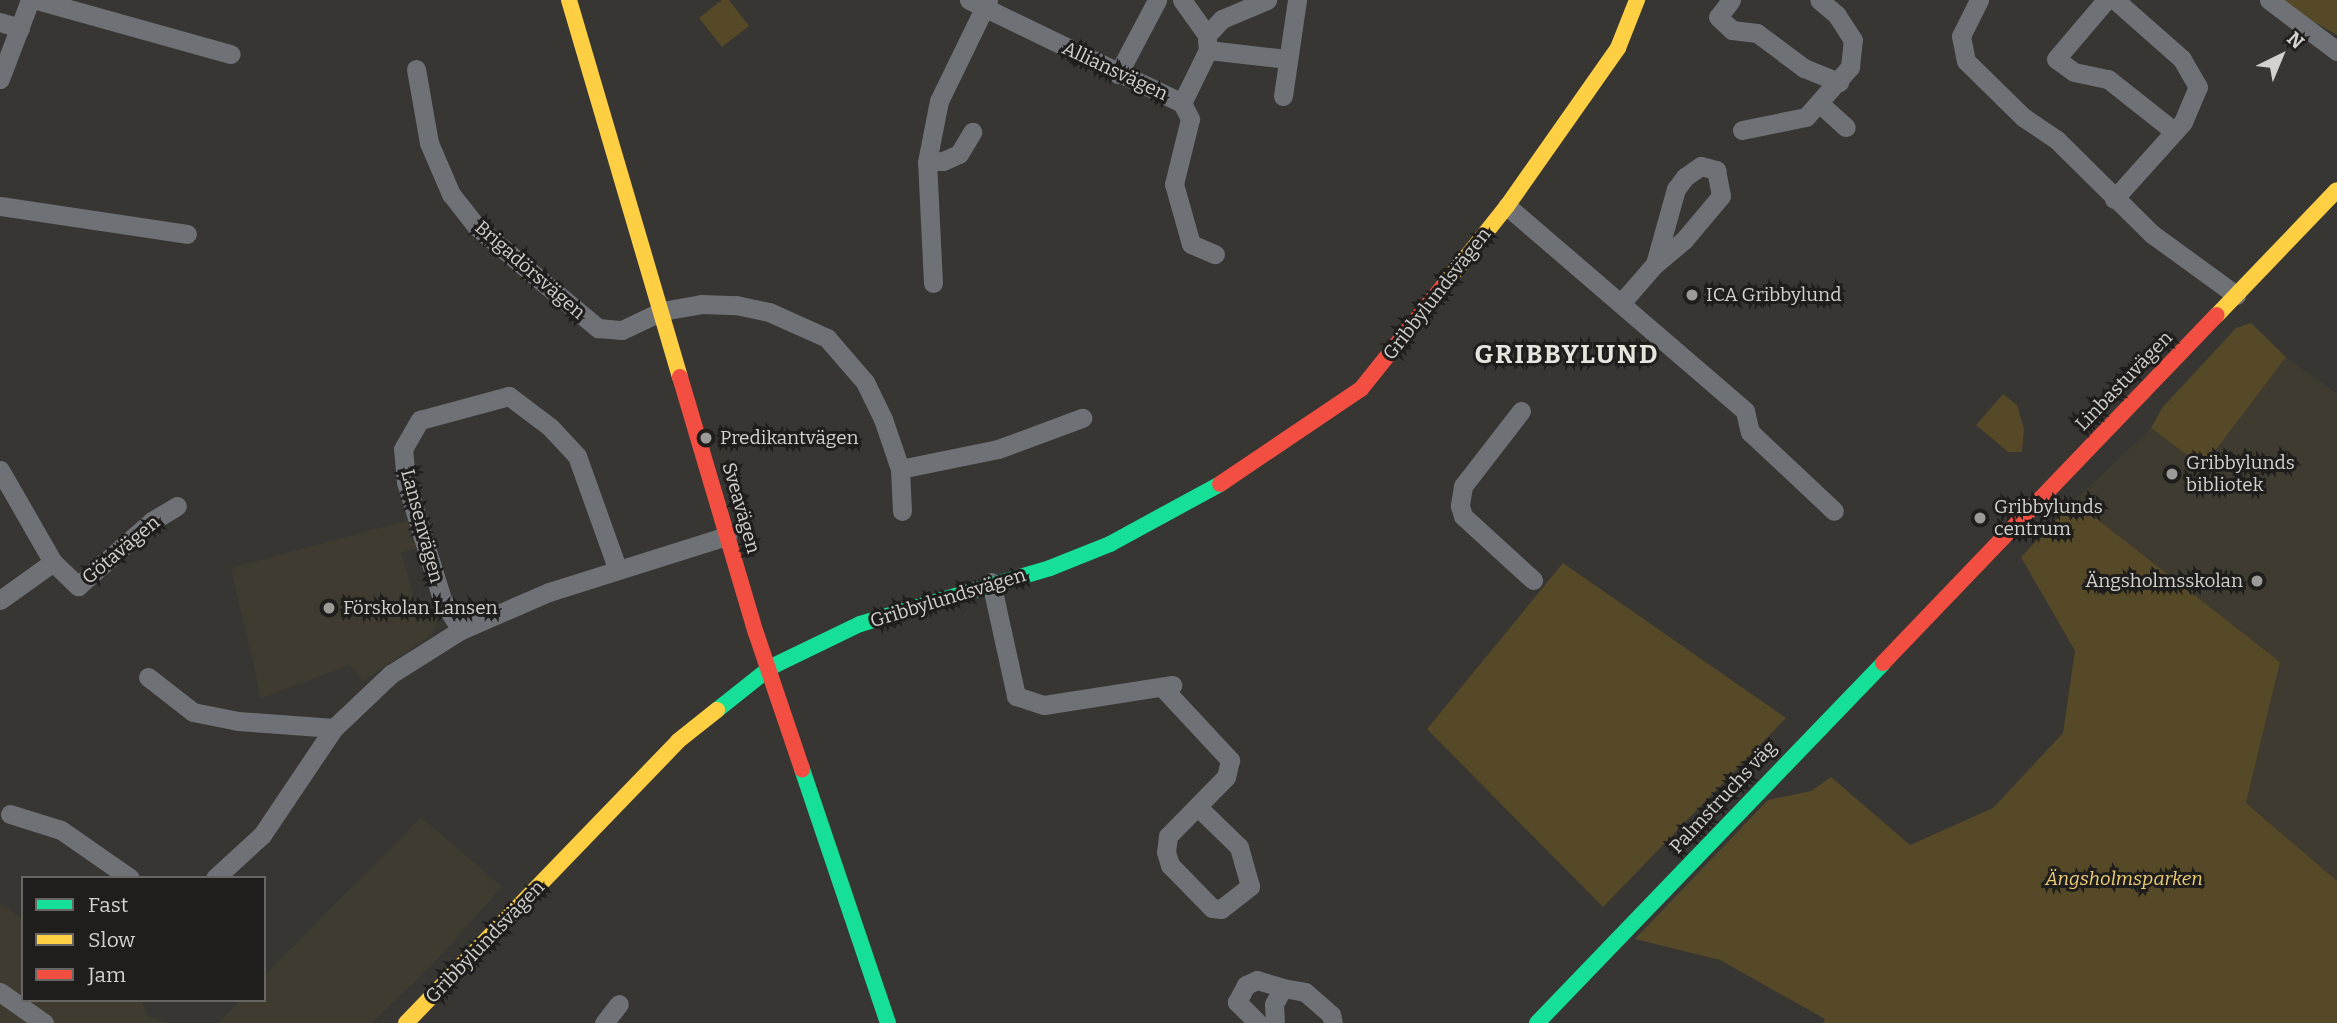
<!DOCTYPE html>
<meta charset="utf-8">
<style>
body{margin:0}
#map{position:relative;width:2337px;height:1023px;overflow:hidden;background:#373633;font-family:Bitter,serif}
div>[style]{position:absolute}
.built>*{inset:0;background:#3f3b31}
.green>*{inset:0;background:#554928}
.street>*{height:19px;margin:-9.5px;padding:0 9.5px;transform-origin:9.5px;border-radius:9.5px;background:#6e7175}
.fast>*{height:16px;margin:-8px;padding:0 8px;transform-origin:8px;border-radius:8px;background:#16e098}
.slow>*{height:16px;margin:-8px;padding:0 8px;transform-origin:8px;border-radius:8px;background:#ffcf43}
.jam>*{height:16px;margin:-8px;padding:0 8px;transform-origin:8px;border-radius:8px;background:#f24e42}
.dots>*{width:19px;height:19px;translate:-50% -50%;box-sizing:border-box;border:4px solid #1f1e1c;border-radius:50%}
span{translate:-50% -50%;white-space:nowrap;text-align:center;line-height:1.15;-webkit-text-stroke:6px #1f1e1c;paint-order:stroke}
.street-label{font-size:19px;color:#d2d1ce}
.poi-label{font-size:19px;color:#d2d1ce}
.left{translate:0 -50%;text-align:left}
.right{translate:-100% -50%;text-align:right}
.park-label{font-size:19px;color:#edce75;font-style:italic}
.district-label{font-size:26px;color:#e6e4dd;font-weight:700;letter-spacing:2px}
.legend{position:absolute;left:21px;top:876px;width:245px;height:126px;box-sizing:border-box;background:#1f1e1c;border:2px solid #676663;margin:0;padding:9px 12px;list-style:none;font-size:21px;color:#d2d1ce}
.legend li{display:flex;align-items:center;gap:14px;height:35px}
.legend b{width:35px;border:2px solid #676663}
.north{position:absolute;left:2246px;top:21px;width:70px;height:70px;-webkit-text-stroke:5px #1f1e1c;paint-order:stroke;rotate:43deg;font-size:19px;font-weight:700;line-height:28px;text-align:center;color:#d2d1ce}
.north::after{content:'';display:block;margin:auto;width:24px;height:32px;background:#d2d1ce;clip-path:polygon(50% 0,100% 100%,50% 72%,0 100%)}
</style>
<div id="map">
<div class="built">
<div style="clip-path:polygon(2286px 357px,2337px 394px,2337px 881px,2246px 803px,2280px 662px,2074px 501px,2151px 428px,2204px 466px)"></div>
<div style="clip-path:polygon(409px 520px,420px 547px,401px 553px,418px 610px,434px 605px,438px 617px,433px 634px,363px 681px,350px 665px,261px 698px,231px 568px)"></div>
<div style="clip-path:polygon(421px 817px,502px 887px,431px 966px,371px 1023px,218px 1023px,241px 1000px,264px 1000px,264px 976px)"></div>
<div style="clip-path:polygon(0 904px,23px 919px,23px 1000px,142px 1000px,147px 1016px,169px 1023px,0 1023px)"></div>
</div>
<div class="green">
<div style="clip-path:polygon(722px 0,729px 0,749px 26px,722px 47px,699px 18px)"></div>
<div style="clip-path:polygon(2282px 0,2337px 0,2337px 35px,2302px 15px)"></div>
<div style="clip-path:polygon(2251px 323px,2286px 357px,2203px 467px,2151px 428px,2162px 408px,2236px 328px)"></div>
<div style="clip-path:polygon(2003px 394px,2017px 405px,2024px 429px,2022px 452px,2008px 452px,1976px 425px)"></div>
<div style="clip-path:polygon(2074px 501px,2280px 662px,2246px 803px,2337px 881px,2337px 1023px,1823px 1023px,1825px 1019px,1720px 960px,1635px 939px,1768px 800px,1811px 791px,1831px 777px,1910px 845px,1993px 808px,2063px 733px,2075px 651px,2021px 557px)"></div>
<div style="clip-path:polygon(1563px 563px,1786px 718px,1603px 907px,1427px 729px)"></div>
</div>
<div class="street">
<div style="left:37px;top:0;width:201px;rotate:15.6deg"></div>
<div style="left:969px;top:0;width:237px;rotate:25.8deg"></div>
<div style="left:1182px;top:103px;width:18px;rotate:63deg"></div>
<div style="left:1190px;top:119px;width:67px;rotate:103.8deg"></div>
<div style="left:1174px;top:184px;width:62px;rotate:74.2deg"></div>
<div style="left:1191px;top:244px;width:26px;rotate:23deg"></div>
<div style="left:1182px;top:0;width:43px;rotate:54.5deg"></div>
<div style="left:1207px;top:35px;width:22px;rotate:-47deg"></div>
<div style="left:1222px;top:19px;width:49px;rotate:-22.9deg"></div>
<div style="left:1731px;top:0;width:21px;rotate:127deg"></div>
<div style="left:1718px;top:17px;width:19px;rotate:43deg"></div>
<div style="left:1732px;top:30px;width:25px;rotate:7deg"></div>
<div style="left:1757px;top:33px;width:59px;rotate:36.7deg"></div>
<div style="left:1804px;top:68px;width:38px;rotate:22deg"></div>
<div style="left:1979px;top:0;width:40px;rotate:116.6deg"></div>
<div style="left:1961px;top:36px;width:25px;rotate:79deg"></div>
<div style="left:1966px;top:61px;width:80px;rotate:44.5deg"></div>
<div style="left:2023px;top:117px;width:40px;rotate:34deg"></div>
<div style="left:2056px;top:139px;width:135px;rotate:44.7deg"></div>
<div style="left:2152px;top:234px;width:104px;rotate:36deg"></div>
<div style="left:2106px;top:0;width:77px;rotate:130.3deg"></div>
<div style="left:2056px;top:59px;width:22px;rotate:36deg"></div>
<div style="left:2074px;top:72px;width:35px;rotate:12deg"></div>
<div style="left:2108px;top:79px;width:85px;rotate:38.3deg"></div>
<div style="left:2269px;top:0;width:85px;rotate:36.9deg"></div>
<div style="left:0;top:22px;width:21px;rotate:17deg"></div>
<div style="left:1208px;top:50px;width:80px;rotate:6.5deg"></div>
<div style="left:416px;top:69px;width:75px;rotate:80deg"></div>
<div style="left:429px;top:143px;width:56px;rotate:66.7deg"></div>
<div style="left:451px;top:194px;width:42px;rotate:51.8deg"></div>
<div style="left:477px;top:227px;width:158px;rotate:39.9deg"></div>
<div style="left:598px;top:328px;width:24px;rotate:5deg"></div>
<div style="left:622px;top:330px;width:44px;rotate:-25.4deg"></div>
<div style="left:662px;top:311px;width:40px;rotate:-10deg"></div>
<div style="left:701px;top:304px;width:35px;rotate:2deg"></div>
<div style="left:736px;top:305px;width:34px;rotate:12deg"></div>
<div style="left:769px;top:312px;width:64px;rotate:24.1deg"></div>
<div style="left:827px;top:338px;width:58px;rotate:49.2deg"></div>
<div style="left:865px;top:382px;width:41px;rotate:64.1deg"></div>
<div style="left:883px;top:419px;width:53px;rotate:71.2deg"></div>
<div style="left:900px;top:469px;width:100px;rotate:-11.5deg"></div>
<div style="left:998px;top:449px;width:90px;rotate:-20.3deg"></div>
<div style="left:1118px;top:74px;width:84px;rotate:-62.2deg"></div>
<div style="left:0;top:79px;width:85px;rotate:-69.2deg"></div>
<div style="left:1283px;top:96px;width:97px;rotate:-81.7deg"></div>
<div style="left:1182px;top:103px;width:59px;rotate:-63.9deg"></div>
<div style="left:1208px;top:50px;width:10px;rotate:-96deg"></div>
<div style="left:1819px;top:103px;width:36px;rotate:42deg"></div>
<div style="left:1742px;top:130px;width:65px;rotate:-11.5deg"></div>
<div style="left:1806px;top:117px;width:67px;rotate:-48.7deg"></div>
<div style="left:1850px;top:67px;width:27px;rotate:-84deg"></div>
<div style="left:1853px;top:40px;width:30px;rotate:-123deg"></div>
<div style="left:1837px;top:15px;width:23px;rotate:-140deg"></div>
<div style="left:927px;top:162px;width:16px;rotate:-4deg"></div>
<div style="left:943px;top:161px;width:17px;rotate:-24deg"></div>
<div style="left:959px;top:154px;width:26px;rotate:-59deg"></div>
<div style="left:2114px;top:199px;width:103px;rotate:-48.1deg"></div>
<div style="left:2183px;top:122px;width:38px;rotate:-67deg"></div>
<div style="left:2198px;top:87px;width:32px;rotate:-120deg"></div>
<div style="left:2182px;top:59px;width:89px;rotate:-138.6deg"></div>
<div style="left:0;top:206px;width:189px;rotate:8.5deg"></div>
<div style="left:1507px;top:206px;width:314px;rotate:40.7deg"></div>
<div style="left:1745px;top:411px;width:22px;rotate:77deg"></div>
<div style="left:1750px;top:432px;width:115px;rotate:43.2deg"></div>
<div style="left:933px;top:283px;width:121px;rotate:-92.8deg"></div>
<div style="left:927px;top:162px;width:62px;rotate:-78.9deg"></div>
<div style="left:939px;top:101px;width:112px;rotate:-64.1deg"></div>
<div style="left:1622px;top:302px;width:50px;rotate:-49deg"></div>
<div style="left:1655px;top:264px;width:78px;rotate:-74.4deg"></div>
<div style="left:1676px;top:189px;width:15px;rotate:-53deg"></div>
<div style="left:1685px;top:177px;width:19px;rotate:-35deg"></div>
<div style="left:1701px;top:166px;width:16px;rotate:15deg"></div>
<div style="left:1716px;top:170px;width:26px;rotate:79deg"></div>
<div style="left:1721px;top:196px;width:57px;rotate:130.1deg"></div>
<div style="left:1684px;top:240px;width:38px;rotate:140deg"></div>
<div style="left:1521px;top:411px;width:95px;rotate:127.7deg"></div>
<div style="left:1463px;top:486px;width:20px;rotate:99deg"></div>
<div style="left:1460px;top:506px;width:10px;rotate:73deg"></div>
<div style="left:1463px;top:516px;width:95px;rotate:42.4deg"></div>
<div style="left:900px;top:469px;width:42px;rotate:87.3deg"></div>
<div style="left:0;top:470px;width:106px;rotate:60.1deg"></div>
<div style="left:53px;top:562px;width:35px;rotate:44deg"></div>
<div style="left:78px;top:586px;width:98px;rotate:-41.3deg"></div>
<div style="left:152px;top:521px;width:29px;rotate:-31deg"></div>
<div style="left:991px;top:582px;width:117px;rotate:77.6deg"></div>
<div style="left:1016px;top:696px;width:29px;rotate:18deg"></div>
<div style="left:1044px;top:705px;width:130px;rotate:-8.9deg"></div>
<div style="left:0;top:600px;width:65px;rotate:-35.6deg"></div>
<div style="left:461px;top:630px;width:36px;rotate:-122deg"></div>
<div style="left:442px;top:599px;width:122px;rotate:-107.1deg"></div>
<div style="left:406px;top:482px;width:33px;rotate:-95deg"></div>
<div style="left:403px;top:449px;width:34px;rotate:-60deg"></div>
<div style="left:420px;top:420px;width:92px;rotate:-15.1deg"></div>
<div style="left:509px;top:396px;width:51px;rotate:37.1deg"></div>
<div style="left:550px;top:427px;width:40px;rotate:47deg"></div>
<div style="left:577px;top:456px;width:119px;rotate:70.3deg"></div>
<div style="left:148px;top:677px;width:57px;rotate:37.9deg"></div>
<div style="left:193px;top:712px;width:46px;rotate:11.3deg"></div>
<div style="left:238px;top:721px;width:96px;rotate:4.2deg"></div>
<div style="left:1162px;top:687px;width:100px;rotate:47deg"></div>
<div style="left:1230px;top:760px;width:17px;rotate:103deg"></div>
<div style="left:1226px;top:777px;width:83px;rotate:134.5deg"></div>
<div style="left:1168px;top:836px;width:16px;rotate:97deg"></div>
<div style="left:1166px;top:852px;width:14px;rotate:73deg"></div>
<div style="left:1170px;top:865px;width:60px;rotate:45.7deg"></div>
<div style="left:1212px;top:908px;width:9px;rotate:6deg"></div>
<div style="left:1221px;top:909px;width:37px;rotate:-38deg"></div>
<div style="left:1250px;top:886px;width:41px;rotate:-105.8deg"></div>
<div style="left:1239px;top:847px;width:57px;rotate:-135.7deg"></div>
<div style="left:10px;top:814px;width:53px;rotate:17.4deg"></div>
<div style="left:61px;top:830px;width:84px;rotate:34.8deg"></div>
<div style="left:215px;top:878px;width:64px;rotate:-42.5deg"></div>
<div style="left:262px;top:835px;width:129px;rotate:-56.1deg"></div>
<div style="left:334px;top:728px;width:79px;rotate:-43.5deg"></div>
<div style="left:391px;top:674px;width:83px;rotate:-32.2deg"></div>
<div style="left:461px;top:630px;width:96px;rotate:-23.4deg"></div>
<div style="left:549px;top:592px;width:187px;rotate:-17.5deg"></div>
<div style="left:0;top:992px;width:54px;rotate:35.2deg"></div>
<div style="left:604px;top:1023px;width:24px;rotate:-52deg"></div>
<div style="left:1258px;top:1023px;width:30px;rotate:-135deg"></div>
<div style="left:1237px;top:1002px;width:19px;rotate:-62deg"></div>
<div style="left:1246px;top:985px;width:12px;rotate:-24deg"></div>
<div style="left:1257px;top:980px;width:27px;rotate:17deg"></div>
<div style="left:1275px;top:1023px;width:19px;rotate:-93deg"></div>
<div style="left:1274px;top:1004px;width:18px;rotate:-61deg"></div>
<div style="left:1283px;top:988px;width:22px;rotate:10deg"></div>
<div style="left:1305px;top:992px;width:35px;rotate:41deg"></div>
<div style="left:1331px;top:1015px;width:8px;rotate:76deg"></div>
</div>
<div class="fast">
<div style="left:717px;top:710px;width:69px;rotate:-38.5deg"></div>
<div style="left:771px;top:667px;width:99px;rotate:-25.8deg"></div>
<div style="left:860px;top:624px;width:198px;rotate:-16.4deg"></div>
<div style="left:1050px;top:568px;width:65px;rotate:-21.8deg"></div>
<div style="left:1110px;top:544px;width:125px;rotate:-28.6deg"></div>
<div style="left:802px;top:769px;width:268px;rotate:71.3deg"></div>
<div style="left:1537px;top:1023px;width:499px;rotate:-46.1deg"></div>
</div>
<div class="slow">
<div style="left:569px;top:0;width:393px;rotate:73.6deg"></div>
<div style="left:1444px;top:285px;width:101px;rotate:-51.4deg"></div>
<div style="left:1507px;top:206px;width:193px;rotate:-54.9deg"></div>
<div style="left:1618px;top:48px;width:52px;rotate:-68.4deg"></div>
<div style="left:2217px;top:315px;width:173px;rotate:-46.2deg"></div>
<div style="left:406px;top:1023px;width:392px;rotate:-46deg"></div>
<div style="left:678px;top:741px;width:50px;rotate:-38.5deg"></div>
</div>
<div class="jam">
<div style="left:680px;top:377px;width:267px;rotate:73.5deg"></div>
<div style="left:756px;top:633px;width:144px;rotate:71.3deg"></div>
<div style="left:1220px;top:484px;width:170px;rotate:-34deg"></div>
<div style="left:1361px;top:389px;width:133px;rotate:-51.4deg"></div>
<div style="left:1883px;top:663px;width:482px;rotate:-46.2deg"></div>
</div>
<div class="dots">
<div style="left:1692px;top:295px;background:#9c9b98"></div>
<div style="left:706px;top:438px;background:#9c9b98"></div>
<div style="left:2172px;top:474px;background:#9c9b98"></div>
<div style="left:1980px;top:518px;background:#9c9b98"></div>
<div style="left:2257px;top:581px;background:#9c9b98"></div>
<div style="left:329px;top:608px;background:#9c9b98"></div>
</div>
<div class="street-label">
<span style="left:1115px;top:71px;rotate:25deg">Alliansvägen</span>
<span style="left:530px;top:270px;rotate:41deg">Brigadörsvägen</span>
<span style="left:1437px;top:294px;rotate:-52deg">Gribbylundsvägen</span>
<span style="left:2124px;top:381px;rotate:-46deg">Linbastuvägen</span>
<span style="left:741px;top:508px;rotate:74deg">Sveavägen</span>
<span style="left:422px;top:526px;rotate:75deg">Lansenvägen</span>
<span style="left:121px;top:550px;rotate:-40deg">Götavägen</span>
<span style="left:948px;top:598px;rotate:-17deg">Gribbylundsvägen</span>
<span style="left:1723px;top:797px;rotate:-47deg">Palmstruchs väg</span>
<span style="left:485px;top:942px;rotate:-46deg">Gribbylundsvägen</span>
</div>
<div class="poi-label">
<span class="left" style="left:1706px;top:295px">ICA Gribbylund</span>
<span class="left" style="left:720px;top:438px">Predikantvägen</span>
<span class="left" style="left:2186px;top:474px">Gribbylunds<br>bibliotek</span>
<span class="left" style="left:1994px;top:518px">Gribbylunds<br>centrum</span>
<span class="right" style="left:2243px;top:581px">Ängsholmsskolan</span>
<span class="left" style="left:343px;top:608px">Förskolan Lansen</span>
</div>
<div class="park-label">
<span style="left:2124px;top:879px">Ängsholmsparken</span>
</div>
<div class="district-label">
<span style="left:1567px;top:355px">GRIBBYLUND</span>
</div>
<ul class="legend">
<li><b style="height:9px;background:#16e098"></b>Fast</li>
<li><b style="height:9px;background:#ffcf43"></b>Slow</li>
<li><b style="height:9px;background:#f24e42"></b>Jam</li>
</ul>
<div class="north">N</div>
</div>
